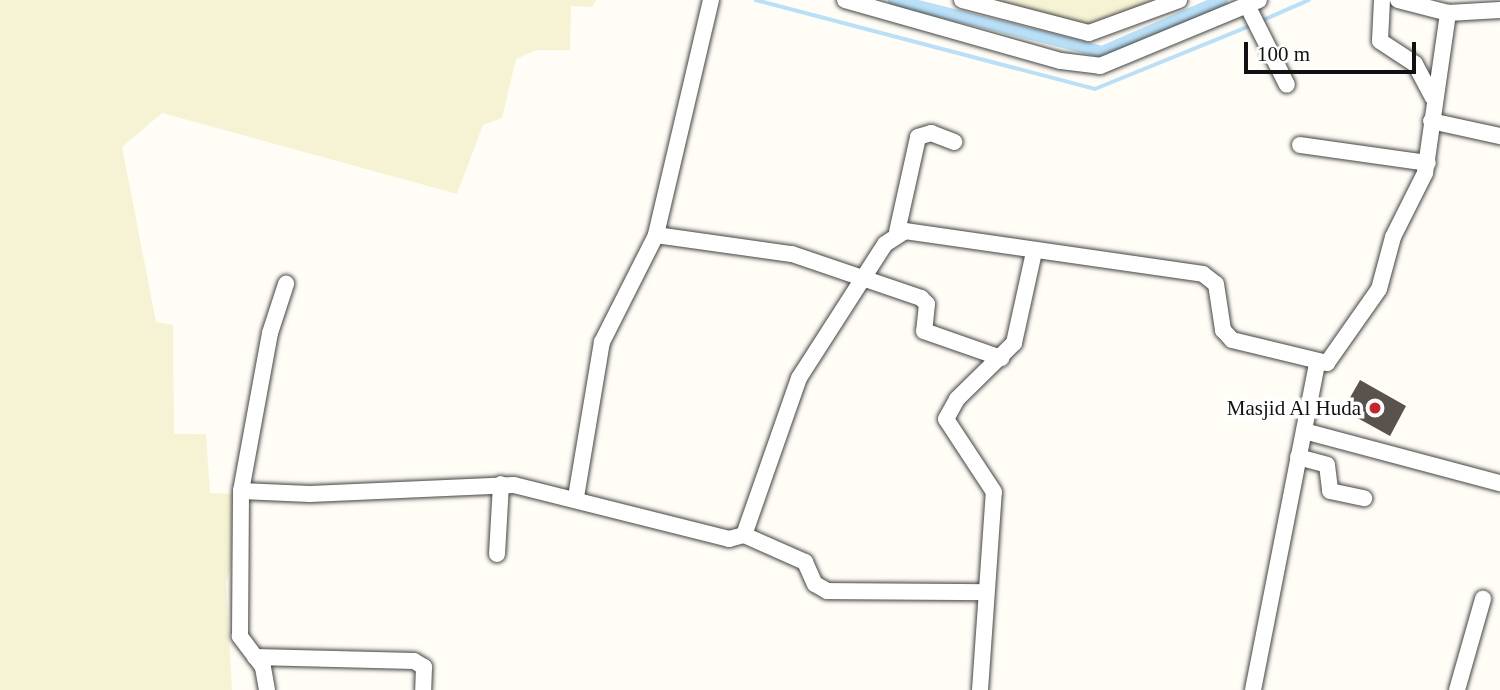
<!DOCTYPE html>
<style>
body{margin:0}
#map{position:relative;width:1500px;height:690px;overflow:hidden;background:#fffdf5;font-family:"Times New Roman",serif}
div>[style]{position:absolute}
.farmland>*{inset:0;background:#f6f3d4}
.stream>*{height:3.5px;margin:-1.75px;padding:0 1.75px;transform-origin:1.75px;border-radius:1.75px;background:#b9e0f7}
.canal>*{height:12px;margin:-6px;padding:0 6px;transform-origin:6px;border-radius:6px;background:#b9e0f7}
.building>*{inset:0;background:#5a524d}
.roads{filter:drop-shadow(0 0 2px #444) drop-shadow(0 0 2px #444)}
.minor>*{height:16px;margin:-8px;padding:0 8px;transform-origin:8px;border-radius:8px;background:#fff}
.dots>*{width:19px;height:19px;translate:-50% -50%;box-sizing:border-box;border:4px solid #fff;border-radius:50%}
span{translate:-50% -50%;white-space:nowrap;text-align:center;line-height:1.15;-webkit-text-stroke:7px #fff;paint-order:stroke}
.poi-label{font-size:21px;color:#111}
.right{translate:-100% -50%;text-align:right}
.scale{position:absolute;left:1244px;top:42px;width:172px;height:32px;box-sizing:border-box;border:4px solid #111;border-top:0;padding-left:9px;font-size:21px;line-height:24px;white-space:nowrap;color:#111;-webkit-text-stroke:5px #fff;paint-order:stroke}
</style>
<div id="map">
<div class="farmland">
<div style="clip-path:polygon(0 0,596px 0,592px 7px,571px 6px,570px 50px,537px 50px,516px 59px,502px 118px,483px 125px,457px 194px,162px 113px,122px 147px,156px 322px,173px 325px,174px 434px,206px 434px,210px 493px,233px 494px,235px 550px,226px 584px,232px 690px,0 690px)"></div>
<div style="clip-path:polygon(957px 0,1179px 0,1099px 32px)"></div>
</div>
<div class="stream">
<div style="left:756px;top:0;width:350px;rotate:14.7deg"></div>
<div style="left:1095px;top:89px;width:167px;rotate:-22.1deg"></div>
<div style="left:1261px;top:21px;width:52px;rotate:-23.6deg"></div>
</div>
<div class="canal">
<div style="left:894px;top:0;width:214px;rotate:14deg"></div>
<div style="left:1102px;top:52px;width:131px;rotate:-23.4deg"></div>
</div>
<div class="building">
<div style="clip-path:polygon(1360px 380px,1406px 406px,1390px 436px,1343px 410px)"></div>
</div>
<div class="roads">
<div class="minor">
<div style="left:711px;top:0;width:241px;rotate:103.2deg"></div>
<div style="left:656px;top:235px;width:137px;rotate:8deg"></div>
<div style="left:792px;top:254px;width:136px;rotate:18.8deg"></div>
<div style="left:921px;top:298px;width:8px;rotate:45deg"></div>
<div style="left:927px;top:304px;width:27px;rotate:96deg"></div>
<div style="left:924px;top:331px;width:82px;rotate:19.3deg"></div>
<div style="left:845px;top:0;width:224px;rotate:15.8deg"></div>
<div style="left:1061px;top:61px;width:39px;rotate:7deg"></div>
<div style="left:1100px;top:66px;width:172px;rotate:-22.5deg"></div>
<div style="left:962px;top:0;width:131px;rotate:14.6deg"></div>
<div style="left:1089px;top:33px;width:96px;rotate:-20.1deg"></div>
<div style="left:1382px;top:0;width:41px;rotate:92.8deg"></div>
<div style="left:1380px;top:41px;width:42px;rotate:33.3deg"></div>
<div style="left:1415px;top:64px;width:38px;rotate:62deg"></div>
<div style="left:1398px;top:0;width:52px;rotate:14.6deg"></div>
<div style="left:1448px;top:13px;width:52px;rotate:-3.3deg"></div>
<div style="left:1247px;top:5px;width:89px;rotate:63.4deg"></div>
<div style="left:1431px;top:121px;width:71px;rotate:12.3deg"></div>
<div style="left:1300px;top:145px;width:129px;rotate:8deg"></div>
<div style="left:897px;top:232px;width:97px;rotate:-77.5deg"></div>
<div style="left:918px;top:137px;width:14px;rotate:-17deg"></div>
<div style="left:931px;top:133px;width:25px;rotate:21deg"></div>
<div style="left:1304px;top:431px;width:203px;rotate:14.9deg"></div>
<div style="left:1298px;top:457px;width:30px;rotate:15deg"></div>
<div style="left:1327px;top:465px;width:26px;rotate:83deg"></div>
<div style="left:1330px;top:491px;width:35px;rotate:12deg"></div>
<div style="left:241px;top:491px;width:69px;rotate:2.5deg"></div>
<div style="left:310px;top:494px;width:204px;rotate:-2.5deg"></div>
<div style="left:514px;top:485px;width:222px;rotate:14.1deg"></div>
<div style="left:729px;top:539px;width:16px;rotate:-15deg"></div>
<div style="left:744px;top:535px;width:166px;rotate:-70.7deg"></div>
<div style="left:799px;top:378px;width:159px;rotate:-57.3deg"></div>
<div style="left:885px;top:244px;width:24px;rotate:-33deg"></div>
<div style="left:905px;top:231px;width:301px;rotate:8.2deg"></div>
<div style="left:1203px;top:274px;width:16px;rotate:38deg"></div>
<div style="left:1216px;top:284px;width:47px;rotate:81.3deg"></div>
<div style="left:1223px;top:330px;width:13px;rotate:48deg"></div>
<div style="left:1232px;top:340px;width:98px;rotate:13.6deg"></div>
<div style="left:1327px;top:363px;width:90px;rotate:-54.9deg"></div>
<div style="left:1379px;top:289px;width:54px;rotate:-74.9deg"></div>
<div style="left:1393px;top:237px;width:72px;rotate:-63.4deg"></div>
<div style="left:1425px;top:173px;width:162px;rotate:-81.8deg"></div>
<div style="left:576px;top:497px;width:157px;rotate:-80.5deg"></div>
<div style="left:602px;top:342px;width:120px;rotate:-63.2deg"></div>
<div style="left:744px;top:535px;width:67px;rotate:23.9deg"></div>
<div style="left:805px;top:562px;width:24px;rotate:66deg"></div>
<div style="left:815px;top:584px;width:14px;rotate:30deg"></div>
<div style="left:827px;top:591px;width:159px;rotate:0.4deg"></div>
<div style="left:497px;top:554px;width:70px;rotate:-86.7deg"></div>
<div style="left:255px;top:657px;width:159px;rotate:1.4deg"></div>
<div style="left:414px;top:661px;width:12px;rotate:31deg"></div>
<div style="left:424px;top:667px;width:23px;rotate:92deg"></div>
<div style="left:267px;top:690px;width:23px;rotate:-100deg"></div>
<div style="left:263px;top:667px;width:39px;rotate:-127deg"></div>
<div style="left:240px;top:636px;width:145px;rotate:-89.6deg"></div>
<div style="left:241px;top:491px;width:161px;rotate:-79.6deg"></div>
<div style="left:270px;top:333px;width:52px;rotate:-71.9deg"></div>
<div style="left:980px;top:690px;width:198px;rotate:-86deg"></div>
<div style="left:994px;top:492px;width:87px;rotate:-123.3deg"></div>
<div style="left:946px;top:419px;width:23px;rotate:-61deg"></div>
<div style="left:957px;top:399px;width:80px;rotate:-44.5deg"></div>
<div style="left:1014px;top:343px;width:93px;rotate:-77.6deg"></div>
<div style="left:1253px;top:690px;width:332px;rotate:-78.9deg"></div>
<div style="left:1457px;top:690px;width:95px;rotate:-74.1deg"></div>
</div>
</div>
<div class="dots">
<div style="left:1375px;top:408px;background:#c4262e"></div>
</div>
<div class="poi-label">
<span class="right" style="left:1361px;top:408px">Masjid Al Huda</span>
</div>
<div class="scale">100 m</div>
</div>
